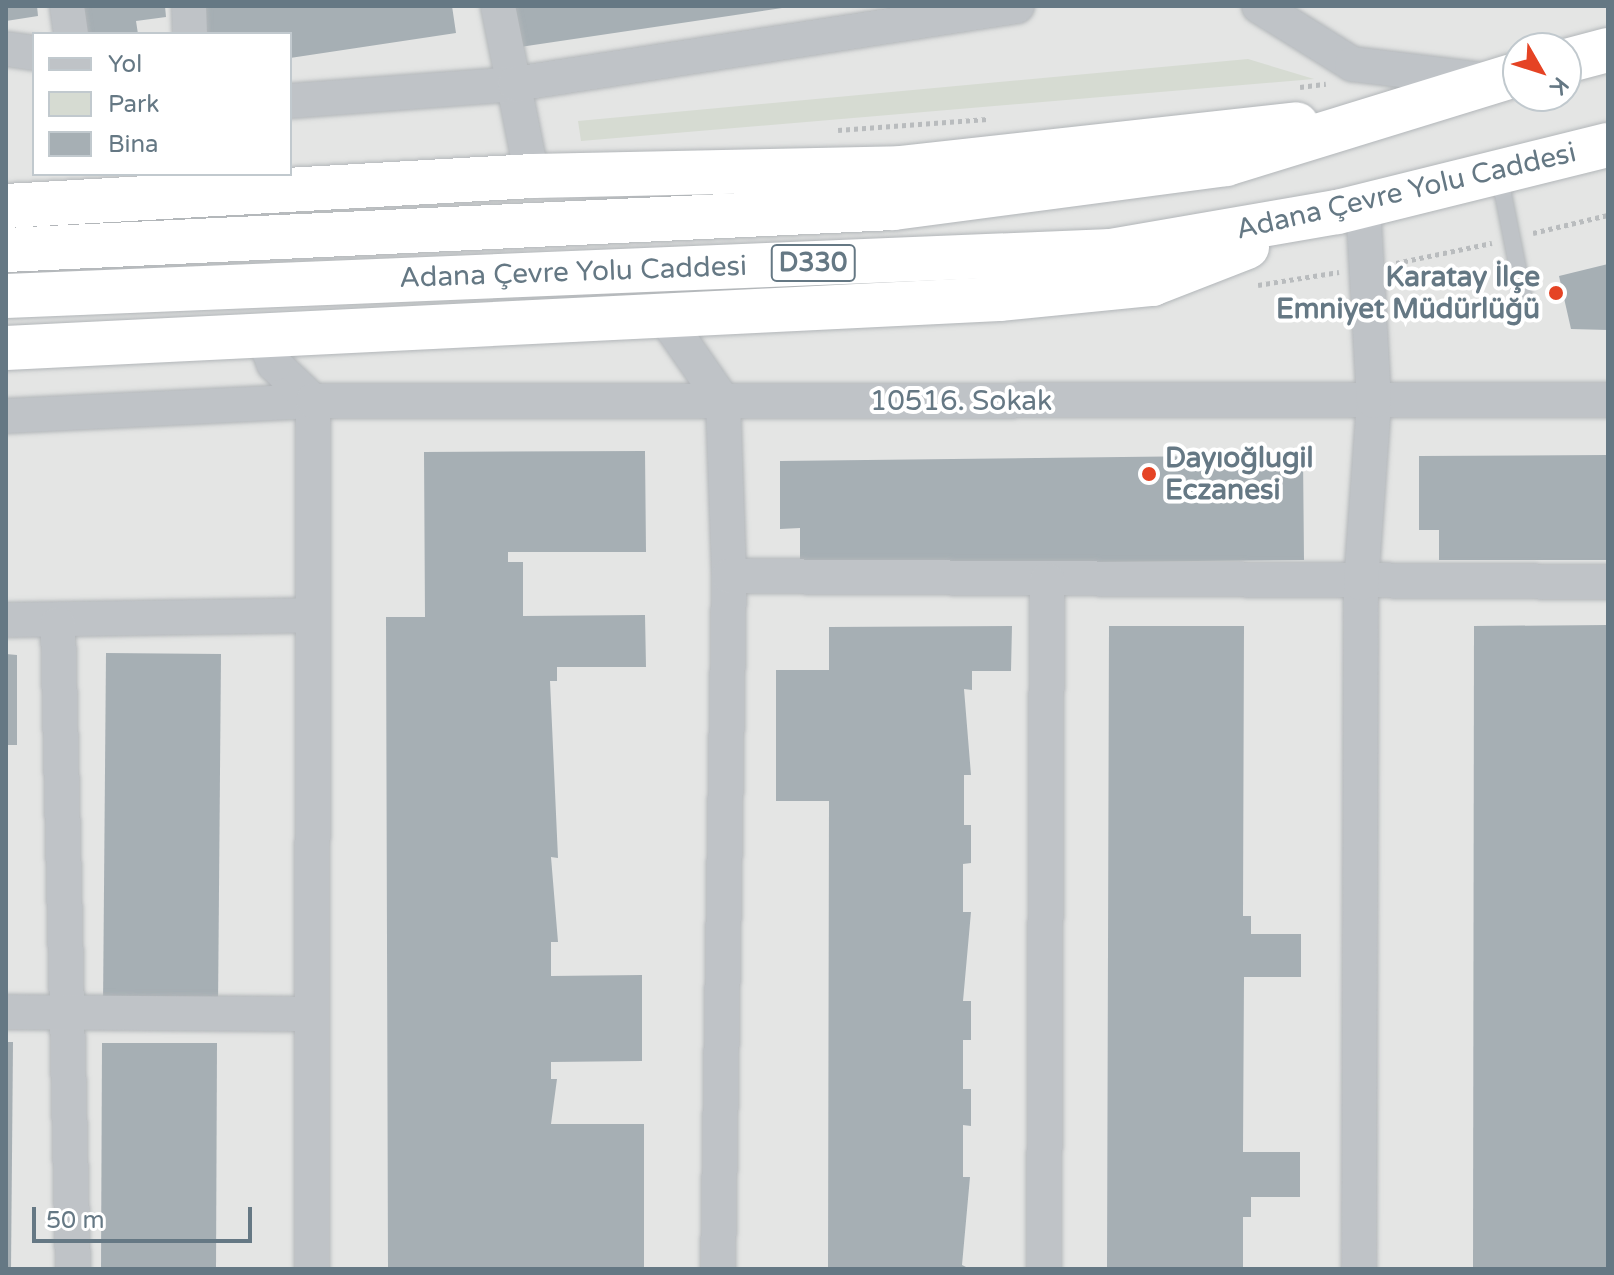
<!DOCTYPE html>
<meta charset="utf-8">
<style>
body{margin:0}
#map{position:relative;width:1614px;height:1275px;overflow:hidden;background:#f6f6f3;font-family:"Varela Round",sans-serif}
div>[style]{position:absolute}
.built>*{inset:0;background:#e4e5e4}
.green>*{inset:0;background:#d6dbd2}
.building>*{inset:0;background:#a6afb4}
.path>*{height:5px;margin-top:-2.5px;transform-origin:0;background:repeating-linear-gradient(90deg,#b9bcbe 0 4px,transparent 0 8px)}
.roads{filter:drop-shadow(0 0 2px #b2b6b9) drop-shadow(0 0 2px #b2b6b9)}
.service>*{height:16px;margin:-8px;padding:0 8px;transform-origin:8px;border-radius:8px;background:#bfc3c7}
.minor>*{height:34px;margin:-17px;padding:0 17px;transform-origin:17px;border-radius:17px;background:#bfc3c7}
.trunk>*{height:44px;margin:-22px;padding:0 22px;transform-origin:22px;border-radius:22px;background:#fff}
.dots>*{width:22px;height:22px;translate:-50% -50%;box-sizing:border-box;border:4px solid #fff;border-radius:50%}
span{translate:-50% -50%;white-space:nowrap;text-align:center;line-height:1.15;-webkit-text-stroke:8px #fff;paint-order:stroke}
.shield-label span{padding:2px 6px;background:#fff;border:2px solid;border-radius:6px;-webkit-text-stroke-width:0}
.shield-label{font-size:26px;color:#657884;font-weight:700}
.street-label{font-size:28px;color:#657884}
.poi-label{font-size:28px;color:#657884;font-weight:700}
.right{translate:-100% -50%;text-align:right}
.left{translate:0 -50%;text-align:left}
.frame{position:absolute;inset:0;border:8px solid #657884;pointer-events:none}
.legend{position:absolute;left:32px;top:32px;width:260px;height:144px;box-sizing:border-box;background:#fff;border:2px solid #c1c9ce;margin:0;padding:10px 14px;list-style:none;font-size:24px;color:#657884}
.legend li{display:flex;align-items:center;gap:16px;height:40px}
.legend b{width:40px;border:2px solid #c1c9ce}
.north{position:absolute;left:1502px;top:32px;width:80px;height:80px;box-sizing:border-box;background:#fff;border:2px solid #c1c9ce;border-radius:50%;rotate:129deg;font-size:22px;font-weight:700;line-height:32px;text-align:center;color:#657884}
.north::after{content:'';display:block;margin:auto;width:28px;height:36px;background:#e54324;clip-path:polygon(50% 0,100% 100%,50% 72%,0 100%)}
.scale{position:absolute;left:32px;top:1207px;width:220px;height:36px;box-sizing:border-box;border:4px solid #657884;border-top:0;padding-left:10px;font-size:24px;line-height:28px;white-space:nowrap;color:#657884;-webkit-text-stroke:6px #fff;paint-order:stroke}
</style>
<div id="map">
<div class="built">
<div style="clip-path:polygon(evenodd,6px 6px,1608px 6px,1608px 1269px,6px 1269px,6px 6px,34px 34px,290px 34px,290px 174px,34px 174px,34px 34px,6px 6px,1518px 48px,1566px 48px,1566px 96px,1518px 96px,1518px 48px)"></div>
</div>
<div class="green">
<div style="clip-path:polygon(1248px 59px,1314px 79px,581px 141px,578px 121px)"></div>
</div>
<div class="building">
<div style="clip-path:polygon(6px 6px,37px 6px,38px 16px,6px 21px)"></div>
<div style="clip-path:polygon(83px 6px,165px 6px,166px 17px,136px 21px,138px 34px,87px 34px)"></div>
<div style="clip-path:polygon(197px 6px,452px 6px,456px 33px,290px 58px,290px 34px,201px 34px)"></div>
<div style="clip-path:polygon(514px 6px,782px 6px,782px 8px,520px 47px)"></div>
<div style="clip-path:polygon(1608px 264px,1608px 330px,1571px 329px,1559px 276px)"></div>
<div style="clip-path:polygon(645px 451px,646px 552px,508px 552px,508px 562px,523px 562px,523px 616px,645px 615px,646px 667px,557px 667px,557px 681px,550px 681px,558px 858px,551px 857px,558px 942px,551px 942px,551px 976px,642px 975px,642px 1061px,551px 1062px,551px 1079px,557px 1079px,551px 1124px,644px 1124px,644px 1269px,388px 1269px,386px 617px,425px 617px,424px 452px)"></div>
<div style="clip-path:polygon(1303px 455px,1304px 560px,800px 565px,800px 528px,780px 529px,780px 461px)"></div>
<div style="clip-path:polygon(1608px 455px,1608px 560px,1439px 560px,1439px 530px,1419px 530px,1419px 456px)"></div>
<div style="clip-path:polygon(1608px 625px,1608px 1269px,1473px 1269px,1474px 626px)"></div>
<div style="clip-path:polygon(1012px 626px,1011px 671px,972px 671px,972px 690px,964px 689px,971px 775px,964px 775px,964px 825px,971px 825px,971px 863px,963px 864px,963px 912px,971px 912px,963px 1001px,971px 1001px,971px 1040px,963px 1040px,963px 1089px,971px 1089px,971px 1126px,963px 1125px,963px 1177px,970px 1177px,962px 1265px,970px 1269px,828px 1269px,829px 801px,776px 801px,776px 670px,829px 670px,829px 627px)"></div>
<div style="clip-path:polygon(1109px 626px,1244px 626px,1243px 916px,1251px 916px,1251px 934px,1301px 934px,1301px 977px,1244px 977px,1243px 1152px,1300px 1152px,1300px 1197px,1251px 1197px,1251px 1217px,1243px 1217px,1243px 1269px,1107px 1269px)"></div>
<div style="clip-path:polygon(106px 653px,221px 654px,218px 1008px,103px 1007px)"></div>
<div style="clip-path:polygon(6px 654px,17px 655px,17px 745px,6px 745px)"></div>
<div style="clip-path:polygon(6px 1042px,13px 1042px,11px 1269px,6px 1269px)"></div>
<div style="clip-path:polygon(102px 1043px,217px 1043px,216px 1269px,101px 1269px)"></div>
</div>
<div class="path">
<div style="left:1300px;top:87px;width:26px;rotate:-7deg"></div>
<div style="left:838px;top:130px;width:150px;rotate:-4.2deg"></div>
<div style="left:1533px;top:233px;width:77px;rotate:-13.5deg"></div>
<div style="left:1396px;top:263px;width:98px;rotate:-11.8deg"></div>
<div style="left:1258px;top:285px;width:82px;rotate:-9.1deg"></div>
</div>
<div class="roads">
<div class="service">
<div style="left:1499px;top:174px;width:127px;rotate:78.7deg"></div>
</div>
<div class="minor">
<div style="left:67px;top:6px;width:28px;rotate:82deg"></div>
<div style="left:189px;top:6px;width:28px;rotate:88deg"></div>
<div style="left:498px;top:6px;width:173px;rotate:78.7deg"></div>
<div style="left:1259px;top:6px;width:110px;rotate:31.9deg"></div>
<div style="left:1352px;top:64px;width:134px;rotate:6.9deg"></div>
<div style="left:6px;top:49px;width:28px;rotate:8deg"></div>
<div style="left:290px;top:101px;width:226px;rotate:-4.3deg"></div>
<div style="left:515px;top:84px;width:508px;rotate:-8.83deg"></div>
<div style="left:666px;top:319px;width:100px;rotate:55.2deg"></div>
<div style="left:723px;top:401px;width:175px;rotate:88deg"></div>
<div style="left:729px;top:576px;width:693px;rotate:90.91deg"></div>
<div style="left:6px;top:416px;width:307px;rotate:-2.8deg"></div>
<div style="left:313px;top:401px;width:54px;rotate:-136.5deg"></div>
<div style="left:274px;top:364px;width:30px;rotate:-111deg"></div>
<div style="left:729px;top:576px;width:879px;rotate:0.39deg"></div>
<div style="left:6px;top:620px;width:307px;rotate:-0.9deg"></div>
<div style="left:58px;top:624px;width:645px;rotate:88.67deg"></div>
<div style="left:6px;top:1012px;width:306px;rotate:0.4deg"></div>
<div style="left:312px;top:1269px;width:868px;rotate:-89.93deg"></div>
<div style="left:313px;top:401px;width:1295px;rotate:-0.04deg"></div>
<div style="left:1044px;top:1269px;width:689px;rotate:-89.75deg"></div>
<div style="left:1359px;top:1269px;width:686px;rotate:-89.83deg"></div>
<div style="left:1361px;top:583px;width:182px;rotate:-85.9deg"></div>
<div style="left:1374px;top:401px;width:195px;rotate:-93.2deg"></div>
</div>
<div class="trunk">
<div style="left:1566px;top:61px;width:43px;rotate:-14.7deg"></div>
<div style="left:6px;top:206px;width:527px;rotate:-3.26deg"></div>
<div style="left:532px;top:176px;width:369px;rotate:-1.2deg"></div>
<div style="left:901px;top:168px;width:398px;rotate:-6.3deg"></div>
<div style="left:6px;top:250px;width:888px;rotate:-2.71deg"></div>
<div style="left:893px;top:208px;width:336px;rotate:-7.5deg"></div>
<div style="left:1226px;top:164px;width:306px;rotate:-17.1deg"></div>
<div style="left:6px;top:296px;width:1106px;rotate:-2.33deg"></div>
<div style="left:1111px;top:251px;width:229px;rotate:-9.8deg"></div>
<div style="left:1337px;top:212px;width:279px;rotate:-13.9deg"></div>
<div style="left:6px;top:348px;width:994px;rotate:-2.82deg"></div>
<div style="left:999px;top:299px;width:154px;rotate:-5.6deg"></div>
<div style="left:1152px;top:284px;width:102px;rotate:-21.3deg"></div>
</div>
</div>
<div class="dots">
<div style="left:1556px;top:293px;background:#e54324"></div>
<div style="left:1149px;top:474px;background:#e54324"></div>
</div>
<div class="shield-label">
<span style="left:813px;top:263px">D330</span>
</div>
<div class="street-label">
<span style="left:1406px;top:191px;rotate:-13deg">Adana Çevre Yolu Caddesi</span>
<span style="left:573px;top:272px;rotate:-2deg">Adana Çevre Yolu Caddesi</span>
<span style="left:961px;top:401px">10516. Sokak</span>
</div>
<div class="poi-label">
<span class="right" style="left:1540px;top:293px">Karatay İlçe<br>Emniyet Müdürlüğü</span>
<span class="left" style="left:1165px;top:474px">Dayıoğlugil<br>Eczanesi</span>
</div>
<div class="frame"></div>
<ul class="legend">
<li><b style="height:10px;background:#bfc3c7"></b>Yol</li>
<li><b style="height:22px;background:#d6dbd2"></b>Park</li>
<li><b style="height:22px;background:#a6afb4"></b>Bina</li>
</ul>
<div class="north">K</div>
<div class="scale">50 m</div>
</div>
